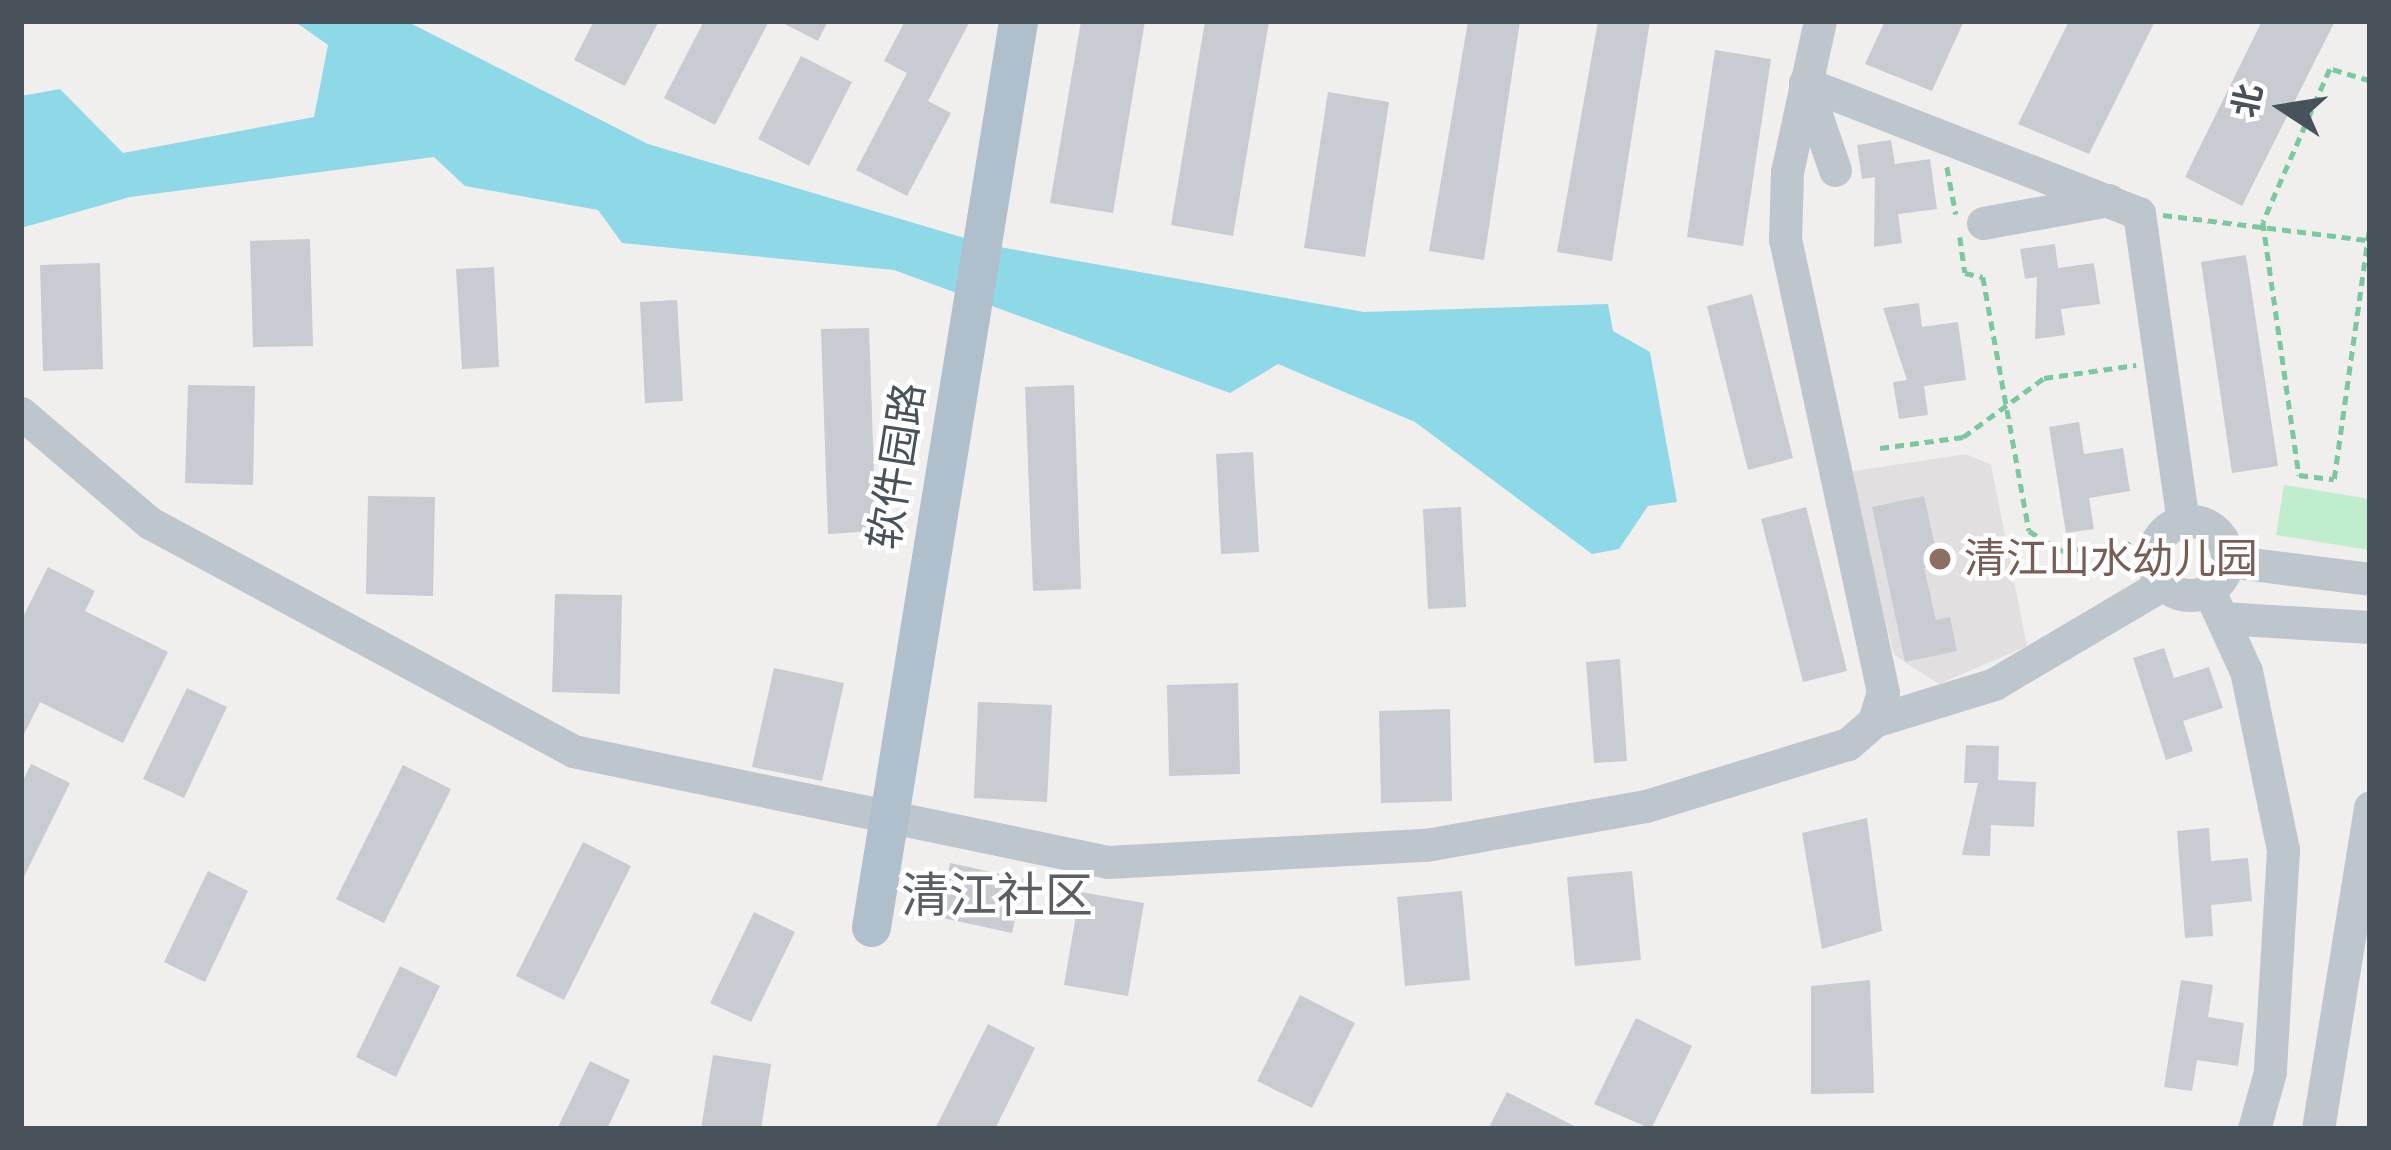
<!DOCTYPE html>
<meta charset="utf-8">
<style>
body{margin:0}
#map{position:relative;width:2391px;height:1150px;overflow:hidden;background:#f1eeee;font-family:Raleway,"Noto Sans SC",sans-serif}
div>[style]{position:absolute}
.education>*{inset:0;background:#e2dfe0}
.green>*{inset:0;background:#bfedce}
.water>*{inset:0;background:#8ed9e7}
.building>*{inset:0;background:#c8cbd1}
.path>*{height:4.5px;margin-top:-2.25px;transform-origin:0;background:repeating-linear-gradient(90deg,#78c99e 0 9px,transparent 0 15px)}
.minor>*{height:33px;margin:-16.5px;padding:0 16.5px;transform-origin:16.5px;border-radius:16.5px;background:#bdc6cd}
.minor>.ring{margin:-16.5px;padding:0;box-sizing:content-box;background:none;border:33px solid #bdc6cd;border-radius:50%}
.major>*{height:39px;margin:-19.5px;padding:0 19.5px;transform-origin:19.5px;border-radius:19.5px;background:#afbfcc}
.dots>*{width:33px;height:33px;translate:-50% -50%;box-sizing:border-box;border:6px solid #fff;border-radius:50%}
span{translate:-50% -50%;white-space:nowrap;text-align:center;line-height:1.15;-webkit-text-stroke:9px #fff;paint-order:stroke}
.street-label{font-size:42px;color:#47525b}
.education-label{font-size:42px;color:#785e54}
.left{translate:0 -50%;text-align:left}
.quarter-label{font-size:48px;color:#5b5f63}
.frame{position:absolute;inset:0;border:24px solid #47525b;pointer-events:none}
.north{position:absolute;left:2223px;top:48px;width:120px;height:120px;-webkit-text-stroke:9px #fff;paint-order:stroke;rotate:282deg;font-size:33px;font-weight:700;line-height:48px;text-align:center;color:#47525b}
.north::after{content:'';display:block;margin:auto;width:42px;height:54px;background:#47525b;clip-path:polygon(50% 0,100% 100%,50% 72%,0 100%)}
</style>
<div id="map">
<div class="education">
<div style="clip-path:polygon(1966px 454px,1991px 465px,2027px 646px,1939px 684px,1894px 655px,1848px 472px)"></div>
</div>
<div class="green">
<div style="clip-path:polygon(2284px 485px,2370px 499px,2369px 550px,2276px 535px)"></div>
</div>
<div class="water">
<div style="clip-path:polygon(294px 21px,406px 21px,648px 144px,988px 245px,1364px 312px,1608px 304px,1613px 331px,1650px 352px,1677px 502px,1648px 506px,1619px 549px,1592px 554px,1415px 422px,1278px 364px,1230px 393px,894px 270px,622px 243px,598px 210px,465px 186px,434px 157px,130px 197px,21px 228px,21px 96px,60px 89px,123px 153px,314px 117px,328px 45px)"></div>
</div>
<div class="building">
<div style="clip-path:polygon(594px 21px,659px 21px,625px 86px,574px 60px)"></div>
<div style="clip-path:polygon(704px 21px,769px 21px,715px 125px,664px 98px)"></div>
<div style="clip-path:polygon(779px 21px,828px 21px,818px 41px)"></div>
<div style="clip-path:polygon(905px 21px,970px 21px,928px 101px,951px 113px,907px 196px,856px 170px,907px 73px,884px 61px)"></div>
<div style="clip-path:polygon(1081px 21px,1145px 21px,1113px 213px,1050px 203px)"></div>
<div style="clip-path:polygon(1205px 21px,1269px 21px,1233px 236px,1171px 225px)"></div>
<div style="clip-path:polygon(1468px 21px,1520px 21px,1484px 260px,1429px 251px)"></div>
<div style="clip-path:polygon(1598px 21px,1650px 21px,1612px 261px,1557px 252px)"></div>
<div style="clip-path:polygon(1885px 21px,1964px 21px,1932px 91px,1865px 64px)"></div>
<div style="clip-path:polygon(2069px 21px,2155px 21px,2089px 154px,2018px 124px)"></div>
<div style="clip-path:polygon(2262px 21px,2335px 21px,2242px 206px,2185px 177px)"></div>
<div style="clip-path:polygon(1715px 50px,1771px 59px,1743px 246px,1687px 237px)"></div>
<div style="clip-path:polygon(801px 56px,852px 82px,809px 166px,758px 139px)"></div>
<div style="clip-path:polygon(1328px 92px,1389px 102px,1365px 257px,1304px 248px)"></div>
<div style="clip-path:polygon(1891px 140px,1895px 164px,1930px 159px,1937px 209px,1898px 214px,1902px 243px,1874px 247px,1875px 177px,1862px 179px,1857px 145px)"></div>
<div style="clip-path:polygon(310px 239px,313px 346px,253px 347px,250px 241px)"></div>
<div style="clip-path:polygon(2055px 244px,2058px 268px,2094px 263px,2100px 304px,2061px 309px,2065px 335px,2035px 339px,2037px 277px,2025px 279px,2020px 249px)"></div>
<div style="clip-path:polygon(2246px 255px,2278px 466px,2232px 473px,2201px 262px)"></div>
<div style="clip-path:polygon(100px 263px,103px 369px,43px 371px,40px 265px)"></div>
<div style="clip-path:polygon(494px 267px,499px 367px,462px 369px,456px 269px)"></div>
<div style="clip-path:polygon(1752px 294px,1793px 458px,1748px 470px,1707px 306px)"></div>
<div style="clip-path:polygon(677px 300px,683px 401px,645px 403px,640px 302px)"></div>
<div style="clip-path:polygon(1919px 303px,1922px 327px,1958px 322px,1966px 380px,1924px 386px,1928px 415px,1899px 419px,1893px 382px,1907px 380px,1883px 308px)"></div>
<div style="clip-path:polygon(869px 328px,876px 531px,828px 534px,821px 329px)"></div>
<div style="clip-path:polygon(188px 385px,255px 386px,253px 485px,185px 483px)"></div>
<div style="clip-path:polygon(1074px 385px,1081px 589px,1033px 591px,1025px 387px)"></div>
<div style="clip-path:polygon(2079px 422px,2084px 454px,2123px 448px,2130px 491px,2089px 498px,2094px 529px,2066px 533px,2049px 427px)"></div>
<div style="clip-path:polygon(1253px 452px,1259px 552px,1221px 554px,1216px 454px)"></div>
<div style="clip-path:polygon(368px 496px,435px 497px,433px 596px,366px 594px)"></div>
<div style="clip-path:polygon(1924px 496px,1939px 565px,1924px 568px,1936px 620px,1950px 617px,1957px 651px,1905px 662px,1872px 507px)"></div>
<div style="clip-path:polygon(1461px 507px,1466px 607px,1428px 609px,1423px 509px)"></div>
<div style="clip-path:polygon(1806px 507px,1847px 671px,1803px 682px,1761px 519px)"></div>
<div style="clip-path:polygon(48px 567px,95px 591px,85px 611px,168px 652px,123px 743px,40px 702px,21px 740px,21px 621px)"></div>
<div style="clip-path:polygon(555px 594px,622px 595px,620px 694px,552px 692px)"></div>
<div style="clip-path:polygon(2164px 648px,2174px 678px,2209px 667px,2223px 708px,2183px 721px,2193px 751px,2166px 760px,2133px 658px)"></div>
<div style="clip-path:polygon(1620px 659px,1627px 761px,1594px 763px,1586px 662px)"></div>
<div style="clip-path:polygon(774px 668px,844px 683px,822px 781px,752px 767px)"></div>
<div style="clip-path:polygon(1238px 683px,1240px 774px,1169px 776px,1167px 685px)"></div>
<div style="clip-path:polygon(187px 688px,227px 707px,184px 798px,143px 779px)"></div>
<div style="clip-path:polygon(978px 702px,1052px 705px,1047px 802px,974px 798px)"></div>
<div style="clip-path:polygon(1450px 709px,1452px 801px,1381px 803px,1379px 711px)"></div>
<div style="clip-path:polygon(1966px 745px,1999px 746px,1998px 780px,2036px 782px,2034px 827px,1991px 825px,1990px 856px,1962px 855px,1978px 783px,1964px 783px)"></div>
<div style="clip-path:polygon(31px 764px,70px 783px,21px 883px,21px 785px)"></div>
<div style="clip-path:polygon(403px 765px,451px 789px,384px 923px,336px 899px)"></div>
<div style="clip-path:polygon(1867px 818px,1882px 931px,1822px 949px,1802px 833px)"></div>
<div style="clip-path:polygon(2209px 828px,2211px 861px,2248px 858px,2252px 901px,2211px 905px,2213px 936px,2185px 938px,2177px 831px)"></div>
<div style="clip-path:polygon(583px 842px,631px 866px,564px 1000px,516px 976px)"></div>
<div style="clip-path:polygon(950px 863px,1024px 879px,1012px 933px,938px 917px)"></div>
<div style="clip-path:polygon(208px 871px,248px 891px,205px 982px,164px 962px)"></div>
<div style="clip-path:polygon(1632px 871px,1641px 960px,1575px 966px,1567px 877px)"></div>
<div style="clip-path:polygon(1462px 891px,1470px 980px,1405px 986px,1397px 897px)"></div>
<div style="clip-path:polygon(1080px 892px,1144px 903px,1128px 996px,1064px 985px)"></div>
<div style="clip-path:polygon(754px 912px,795px 932px,751px 1022px,710px 1003px)"></div>
<div style="clip-path:polygon(400px 966px,440px 986px,396px 1077px,356px 1057px)"></div>
<div style="clip-path:polygon(1870px 980px,1874px 1093px,1811px 1094px,1811px 986px)"></div>
<div style="clip-path:polygon(2181px 980px,2213px 985px,2208px 1017px,2244px 1023px,2238px 1066px,2197px 1060px,2192px 1091px,2164px 1087px)"></div>
<div style="clip-path:polygon(1300px 995px,1355px 1023px,1312px 1108px,1257px 1081px)"></div>
<div style="clip-path:polygon(1636px 1018px,1692px 1046px,1651px 1129px,1594px 1104px)"></div>
<div style="clip-path:polygon(988px 1024px,1035px 1048px,995px 1129px,935px 1129px)"></div>
<div style="clip-path:polygon(713px 1055px,771px 1064px,761px 1129px,701px 1129px)"></div>
<div style="clip-path:polygon(590px 1061px,630px 1080px,607px 1129px,557px 1129px)"></div>
<div style="clip-path:polygon(1507px 1092px,1580px 1129px,1488px 1129px)"></div>
</div>
<div class="path">
<div style="left:2370px;top:81px;width:42px;rotate:-163.3deg"></div>
<div style="left:2330px;top:69px;width:167px;rotate:113.6deg"></div>
<div style="left:2263px;top:222px;width:256px;rotate:81.9deg"></div>
<div style="left:2299px;top:475px;width:35px;rotate:7deg"></div>
<div style="left:2334px;top:479px;width:260px;rotate:-82deg"></div>
<div style="left:1947px;top:167px;width:48px;rotate:79.2deg"></div>
<div style="left:2163px;top:215px;width:205px;rotate:7deg"></div>
<div style="left:1960px;top:237px;width:36px;rotate:82deg"></div>
<div style="left:1965px;top:273px;width:18px;rotate:13deg"></div>
<div style="left:1983px;top:277px;width:258px;rotate:79.7deg"></div>
<div style="left:2029px;top:531px;width:39px;rotate:31deg"></div>
<div style="left:2062px;top:551px;width:96px;rotate:-6deg"></div>
<div style="left:1880px;top:448px;width:84px;rotate:-7.5deg"></div>
<div style="left:1963px;top:437px;width:100px;rotate:-36.1deg"></div>
<div style="left:2044px;top:378px;width:93px;rotate:-8deg"></div>
</div>
<div class="minor">
<div style="left:1805px;top:83px;width:358px;rotate:21.3deg"></div>
<div style="left:2139px;top:213px;width:311px;rotate:81.9deg"></div>
<div style="left:1805px;top:83px;width:92px;rotate:71deg"></div>
<div style="left:1983px;top:223px;width:128px;rotate:-10.3deg"></div>
<div style="left:21px;top:413px;width:170px;rotate:40.5deg"></div>
<div style="left:150px;top:523px;width:481px;rotate:28.3deg"></div>
<div style="left:573px;top:751px;width:546px;rotate:11.72deg"></div>
<div style="left:1108px;top:862px;width:318px;rotate:-3.1deg"></div>
<div style="left:1426px;top:845px;width:223px;rotate:-10.1deg"></div>
<div style="left:1646px;top:806px;width:211px;rotate:-17.1deg"></div>
<div style="left:1848px;top:744px;width:35px;rotate:-41deg"></div>
<div style="left:1874px;top:721px;width:30px;rotate:-73deg"></div>
<div style="left:1883px;top:692px;width:463px;rotate:-102.2deg"></div>
<div style="left:1785px;top:240px;width:68px;rotate:-88.3deg"></div>
<div style="left:1787px;top:172px;width:155px;rotate:-77.7deg"></div>
<div class="ring" style="left:2153px;top:521px;width:41px;height:41px"></div>
<div style="left:2228px;top:561px;width:143px;rotate:7.2deg"></div>
<div style="left:2209px;top:591px;width:88px;rotate:65.2deg"></div>
<div style="left:2246px;top:671px;width:183px;rotate:78.3deg"></div>
<div style="left:2283px;top:850px;width:222px;rotate:93.4deg"></div>
<div style="left:2270px;top:1072px;width:59px;rotate:105.7deg"></div>
<div style="left:2222px;top:618px;width:148px;rotate:3.5deg"></div>
<div style="left:1874px;top:721px;width:126px;rotate:-17.1deg"></div>
<div style="left:1994px;top:684px;width:196px;rotate:-30.6deg"></div>
<div style="left:2318px;top:1129px;width:326px;rotate:-80.8deg"></div>
</div>
<div class="major">
<div style="left:871px;top:927px;width:918px;rotate:-80.78deg"></div>
</div>
<div class="dots">
<div style="left:1940px;top:559px;background:#8d6e63"></div>
</div>
<div class="street-label">
<span style="left:897px;top:466px;rotate:-81deg">软件园路</span>
</div>
<div class="education-label">
<span class="left" style="left:1964px;top:559px">清江山水幼儿园</span>
</div>
<div class="quarter-label">
<span style="left:997px;top:896px">清江社区</span>
</div>
<div class="frame"></div>
<div class="north">北</div>
</div>
